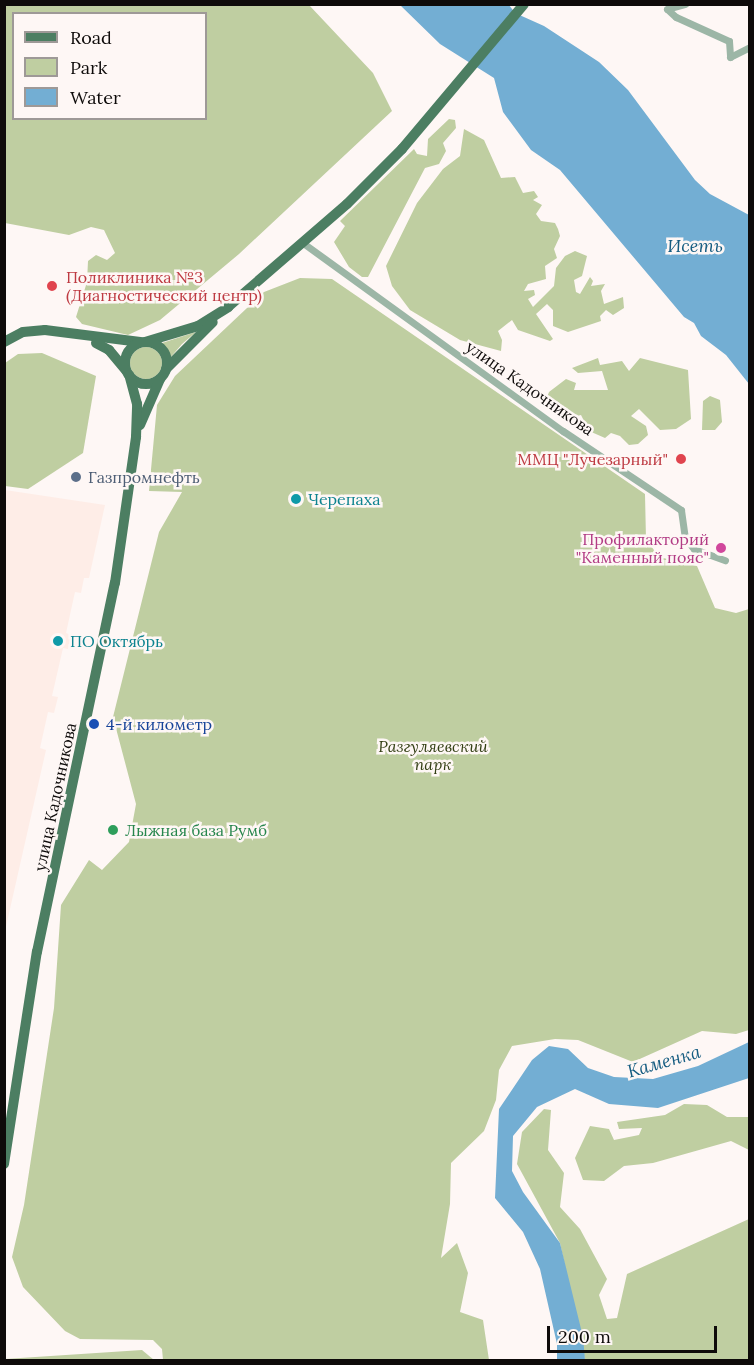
<!DOCTYPE html>
<meta charset="utf-8">
<style>
body{margin:0}
#map{position:relative;width:754px;height:1365px;overflow:hidden;background:#fef7f5;font-family:Lora,serif}
div>[style]{position:absolute}
.built>*{inset:0;background:#feede7}
.green>*{inset:0;background:#bfcea1}
.round{border-radius:50%}
.water>*{inset:0;background:#73aed3}
.minor>*{height:7px;margin:-3.5px;padding:0 3.5px;transform-origin:3.5px;border-radius:3.5px;background:#9cb6a6}
.primary>*{height:10px;margin:-5px;padding:0 5px;transform-origin:5px;border-radius:5px;background:#4c7e62}
.primary>.ring{margin:-5px;padding:0;box-sizing:content-box;background:none;border:10px solid #4c7e62;border-radius:50%}
.dots>*{width:16px;height:16px;translate:-50% -50%;box-sizing:border-box;border:3px solid #fef7f5;border-radius:50%}
span{translate:-50% -50%;white-space:nowrap;text-align:center;line-height:1.15;-webkit-text-stroke:5px #fef7f5;paint-order:stroke}
.health-label{font-size:16px;color:#be3a42}
.left{translate:0 -50%;text-align:left}
.right{translate:-100% -50%;text-align:right}
.street-label{font-size:16px;color:#0e0b0a}
.service-label{font-size:16px;color:#4e5e75}
.culture-label{font-size:16px;color:#0d838f}
.hotel-label{font-size:16px;color:#b23c85}
.transit-label{font-size:16px;color:#164399}
.park-label{font-size:16px;color:#333f14;font-style:italic}
.leisure-label{font-size:16px;color:#27864d}
.water-label{font-size:18px;color:#155c81;font-style:italic}
.frame{position:absolute;inset:0;border:6px solid #0e0b0a;pointer-events:none}
.legend{position:absolute;left:12px;top:12px;width:195px;height:108px;box-sizing:border-box;background:#fef7f5;border:2px solid #9e9997;margin:0;padding:8px 10px;list-style:none;font-size:18px;color:#0e0b0a}
.legend li{display:flex;align-items:center;gap:12px;height:30px}
.legend b{width:30px;border:2px solid #9e9997}
.scale{position:absolute;left:547px;top:1326px;width:170px;height:27px;box-sizing:border-box;border:3px solid #0e0b0a;border-top:0;padding-left:8px;font-size:18px;line-height:21px;white-space:nowrap;color:#0e0b0a;-webkit-text-stroke:4px #fef7f5;paint-order:stroke}
</style>
<div id="map">
<div class="built">
<div style="clip-path:polygon(5px 490px,105px 505px,89px 578px,84px 578px,81px 593px,75px 592px,66px 633px,71px 635px,68px 649px,63px 648px,52px 696px,58px 697px,54px 713px,48px 712px,40px 748px,46px 750px,5px 931px)"></div>
</div>
<div class="green">
<div style="clip-path:polygon(evenodd,4px 5px,309px 5px,373px 73px,392px 111px,239px 254px,160px 320px,128px 335px,82px 324px,76px 317px,87px 282px,88px 261px,96px 255px,107px 260px,115px 253px,104px 230px,91px 227px,69px 235px,5px 223px,4px 5px,14px 14px,206px 14px,206px 118px,14px 118px,14px 14px)"></div>
<div style="clip-path:polygon(449px 119px,455px 120px,456px 128px,443px 143px,446px 151px,439px 164px,425px 168px,368px 277px,362px 277px,349px 267px,334px 242px,345px 226px,340px 221px,414px 149px,417px 154px,427px 156px,428px 139px)"></div>
<div style="clip-path:polygon(464px 129px,484px 140px,501px 178px,515px 177px,523px 193px,534px 191px,538px 197px,533px 200px,542px 205px,536px 214px,541px 221px,555px 223px,558px 229px,560px 236px,554px 249px,557px 258px,545px 266px,546px 279px,528px 284px,524px 291px,534px 290px,535px 295px,528px 299px,533px 307px,554px 286px,556px 268px,565px 256px,575px 251px,587px 256px,582px 276px,574px 280px,576px 292px,580px 294px,590px 277px,593px 281px,591px 286px,605px 284px,601px 291px,604px 304px,623px 297px,624px 308px,613px 315px,606px 310px,600px 316px,601px 321px,568px 332px,553px 326px,553px 310px,547px 304px,536px 314px,553px 339px,550px 341px,518px 330px,512px 320px,498px 331px,502px 340px,501px 351px,460px 340px,410px 310px,392px 286px,386px 266px,417px 203px,443px 169px,460px 156px)"></div>
<div style="clip-path:polygon(300px 278px,332px 279px,645px 494px,646px 539px,659px 557px,697px 566px,715px 608px,736px 613px,749px 609px,749px 1030px,736px 1034px,702px 1031px,633px 1062px,578px 1040px,555px 1039px,512px 1046px,499px 1070px,496px 1100px,484px 1131px,451px 1163px,450px 1204px,441px 1258px,457px 1243px,468px 1273px,460px 1312px,483px 1320px,489px 1360px,163px 1360px,162px 1349px,153px 1340px,80px 1339px,65px 1331px,23px 1287px,12px 1257px,24px 1205px,54px 1008px,61px 905px,89px 860px,102px 870px,129px 842px,136px 804px,113px 717px,159px 532px,182px 492px,149px 491px,157px 405px,175px 376px,264px 292px)"></div>
<div style="clip-path:polygon(196px 332px,182px 344px,170px 358px,162px 343px)"></div>
<div class="round" style="left:130px;top:347px;width:32px;height:32px"></div>
<div style="clip-path:polygon(42px 353px,96px 376px,83px 453px,28px 489px,5px 486px,5px 363px,18px 354px)"></div>
<div style="clip-path:polygon(598px 358px,600px 365px,622px 361px,629px 371px,640px 358px,688px 370px,691px 419px,676px 429px,660px 430px,639px 409px,631px 416px,646px 426px,648px 435px,638px 444px,629px 445px,620px 436px,611px 433px,605px 438px,589px 431px,581px 415px,569px 418px,553px 412px,545px 403px,549px 392px,566px 379px,576px 383px,574px 390px,608px 390px,602px 371px,578px 373px,572px 368px)"></div>
<div style="clip-path:polygon(710px 396px,720px 400px,722px 422px,715px 430px,702px 430px,703px 401px)"></div>
<div style="clip-path:polygon(684px 1104px,707px 1105px,727px 1117px,749px 1117px,749px 1150px,731px 1141px,653px 1163px,624px 1166px,604px 1181px,583px 1180px,575px 1158px,590px 1126px,609px 1129px,614px 1140px,639px 1135px,642px 1128px,619px 1129px,617px 1122px,665px 1115px)"></div>
<div style="clip-path:polygon(544px 1109px,551px 1110px,548px 1150px,564px 1173px,560px 1207px,580px 1229px,607px 1279px,599px 1295px,607px 1319px,617px 1318px,627px 1274px,749px 1219px,749px 1360px,585px 1360px,560px 1243px,517px 1164px,522px 1132px)"></div>
<div style="clip-path:polygon(142px 1350px,154px 1360px,5px 1360px,5px 1359px)"></div>
</div>
<div class="water">
<div style="clip-path:polygon(400px 5px,509px 5px,515px 13px,544px 26px,599px 62px,628px 90px,695px 180px,710px 194px,749px 215px,749px 384px,726px 355px,701px 336px,694px 323px,684px 317px,560px 170px,531px 150px,503px 112px,494px 78px,440px 44px)"></div>
<div style="clip-path:polygon(749px 1042px,749px 1078px,658px 1108px,609px 1104px,575px 1089px,537px 1107px,513px 1136px,512px 1171px,523px 1192px,560px 1243px,583px 1337px,585px 1360px,557px 1360px,557px 1344px,540px 1269px,523px 1232px,495px 1198px,499px 1109px,532px 1060px,549px 1046px,568px 1049px,588px 1068px,614px 1077px,653px 1079px,698px 1066px)"></div>
</div>
<div class="minor">
<div style="left:667px;top:9px;width:12px;rotate:42deg"></div>
<div style="left:676px;top:17px;width:58px;rotate:24.4deg"></div>
<div style="left:729px;top:41px;width:16px;rotate:86deg"></div>
<div style="left:667px;top:9px;width:19px;rotate:-16deg"></div>
<div style="left:730px;top:57px;width:22px;rotate:-27deg"></div>
<div style="left:303px;top:243px;width:321px;rotate:35.9deg"></div>
<div style="left:563px;top:431px;width:142px;rotate:33.8deg"></div>
<div style="left:681px;top:510px;width:28px;rotate:82deg"></div>
<div style="left:685px;top:538px;width:14px;rotate:51deg"></div>
<div style="left:694px;top:549px;width:33px;rotate:20deg"></div>
</div>
<div class="primary">
<div style="left:4px;top:342px;width:21px;rotate:-28deg"></div>
<div style="left:23px;top:332px;width:22px;rotate:-5deg"></div>
<div style="left:45px;top:330px;width:96px;rotate:7.2deg"></div>
<div style="left:145px;top:342px;width:55px;rotate:-16.8deg"></div>
<div style="left:198px;top:326px;width:36px;rotate:-32deg"></div>
<div style="left:228px;top:307px;width:157px;rotate:-40.9deg"></div>
<div style="left:347px;top:204px;width:78px;rotate:-45deg"></div>
<div style="left:402px;top:149px;width:189px;rotate:-49.9deg"></div>
<div class="ring" style="left:125px;top:342px;width:32px;height:32px"></div>
<div style="left:96px;top:343px;width:15px;rotate:28deg"></div>
<div style="left:109px;top:350px;width:26px;rotate:50deg"></div>
<div style="left:166px;top:369px;width:66px;rotate:-45deg"></div>
<div style="left:140px;top:425px;width:50px;rotate:-66.5deg"></div>
<div style="left:4px;top:1164px;width:215px;rotate:-81.2deg"></div>
<div style="left:37px;top:952px;width:377px;rotate:-78.1deg"></div>
<div style="left:115px;top:583px;width:148px;rotate:-81.8deg"></div>
<div style="left:136px;top:437px;width:33px;rotate:-88deg"></div>
<div style="left:137px;top:404px;width:30px;rotate:-105deg"></div>
</div>
<div class="dots">
<div style="left:52px;top:286px;background:#e0444e"></div>
<div style="left:681px;top:459px;background:#e0444e"></div>
<div style="left:76px;top:477px;background:#5c6f8a"></div>
<div style="left:296px;top:499px;background:#0f9aa8"></div>
<div style="left:721px;top:548px;background:#d1479c"></div>
<div style="left:58px;top:641px;background:#0f9aa8"></div>
<div style="left:94px;top:724px;background:#1a4fb4"></div>
<div style="left:113px;top:830px;background:#2e9e5b"></div>
</div>
<div class="health-label">
<span class="left" style="left:66px;top:286px">Поликлиника №3<br>(Диагностический центр)</span>
<span class="right" style="left:668px;top:459px">ММЦ "Лучезарный"</span>
</div>
<div class="street-label">
<span style="left:530px;top:388px;rotate:35deg">улица Кадочникова</span>
<span style="left:55px;top:797px;rotate:-78deg">улица Кадочникова</span>
</div>
<div class="service-label">
<span class="left" style="left:88px;top:477px">Газпромнефть</span>
</div>
<div class="culture-label">
<span class="left" style="left:308px;top:499px">Черепаха</span>
<span class="left" style="left:70px;top:641px">ПО Октябрь</span>
</div>
<div class="hotel-label">
<span class="right" style="left:709px;top:548px">Профилакторий<br>"Каменный пояс"</span>
</div>
<div class="transit-label">
<span class="left" style="left:106px;top:724px">4-й километр</span>
</div>
<div class="park-label">
<span style="left:433px;top:755px">Разгуляевский<br>парк</span>
</div>
<div class="leisure-label">
<span class="left" style="left:125px;top:830px">Лыжная база Румб</span>
</div>
<div class="water-label">
<span style="left:695px;top:246px">Исеть</span>
<span style="left:664px;top:1062px;rotate:-16deg">Каменка</span>
</div>
<div class="frame"></div>
<ul class="legend">
<li><b style="height:8px;background:#4c7e62"></b>Road</li>
<li><b style="height:16px;background:#bfcea1"></b>Park</li>
<li><b style="height:16px;background:#73aed3"></b>Water</li>
</ul>
<div class="scale">200 m</div>
</div>
